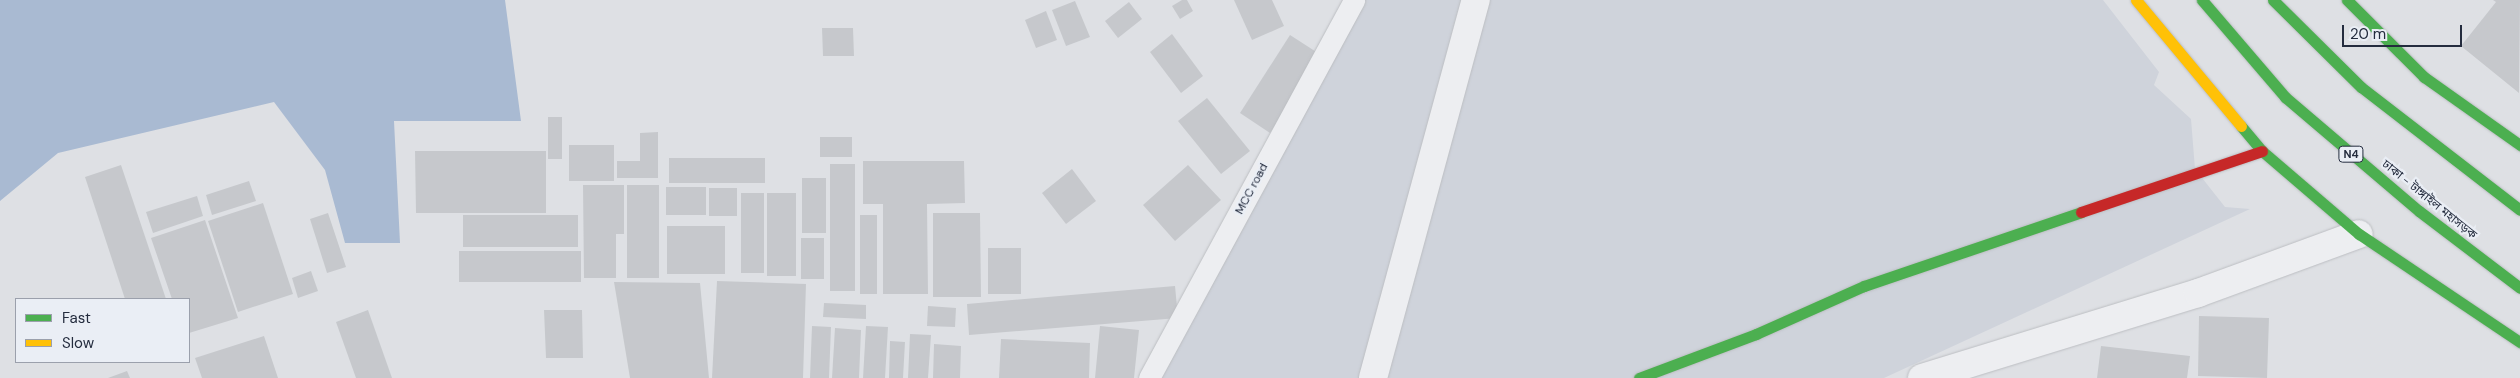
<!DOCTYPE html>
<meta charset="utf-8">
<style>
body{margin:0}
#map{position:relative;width:2520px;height:378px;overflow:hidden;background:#dee0e4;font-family:"DM Sans","Noto Sans Bengali",sans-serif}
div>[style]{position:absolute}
.built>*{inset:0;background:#cfd3db}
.water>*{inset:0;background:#a9bad2}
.building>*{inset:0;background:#c6c8cc}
.roads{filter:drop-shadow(0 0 1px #bcbec2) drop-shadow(0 0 1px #bcbec2)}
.lane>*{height:21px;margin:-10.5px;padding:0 10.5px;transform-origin:10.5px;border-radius:10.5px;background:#edeef1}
.street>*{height:28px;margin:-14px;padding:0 14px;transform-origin:14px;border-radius:14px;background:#edeef1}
.fast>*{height:11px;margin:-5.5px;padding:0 5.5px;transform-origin:5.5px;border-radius:5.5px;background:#4caf50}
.slow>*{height:11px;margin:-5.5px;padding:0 5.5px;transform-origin:5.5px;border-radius:5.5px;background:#ffc107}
.jam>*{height:11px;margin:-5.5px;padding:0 5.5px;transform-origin:5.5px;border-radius:5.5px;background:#c62828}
span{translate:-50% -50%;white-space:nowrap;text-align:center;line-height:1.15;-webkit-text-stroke:4.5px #eaeef5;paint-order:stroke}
.shield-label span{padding:1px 4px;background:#eaeef5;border:1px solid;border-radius:4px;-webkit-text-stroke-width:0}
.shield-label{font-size:11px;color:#242c3e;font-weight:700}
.street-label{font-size:12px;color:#242c3e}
.legend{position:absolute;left:15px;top:298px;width:175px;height:65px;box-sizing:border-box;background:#eaeef5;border:1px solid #9ba0ac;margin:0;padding:6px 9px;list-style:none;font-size:15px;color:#242c3e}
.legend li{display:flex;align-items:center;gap:10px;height:25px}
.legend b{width:25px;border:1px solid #9ba0ac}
.scale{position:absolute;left:2342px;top:25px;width:120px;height:22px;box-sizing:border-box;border:2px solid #242c3e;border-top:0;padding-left:6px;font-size:15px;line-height:18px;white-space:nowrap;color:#242c3e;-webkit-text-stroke:4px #eaeef5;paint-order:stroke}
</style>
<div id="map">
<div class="built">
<div style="clip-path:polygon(1365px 0,2103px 0,2159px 72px,2154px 85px,2191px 119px,2195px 169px,2225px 207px,2250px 209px,1884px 378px,1160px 378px)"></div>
</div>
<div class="water">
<div style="clip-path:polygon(0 0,505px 0,521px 121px,394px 121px,400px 243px,345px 243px,325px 170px,274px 102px,58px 153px,0 201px)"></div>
</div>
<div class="building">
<div style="clip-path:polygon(1182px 0,1187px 0,1193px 11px,1180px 19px,1172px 6px)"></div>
<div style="clip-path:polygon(1234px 0,1272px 0,1284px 26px,1252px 40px)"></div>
<div style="clip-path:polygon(2493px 0,2520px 0,2519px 93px,2461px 46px,2496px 2px)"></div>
<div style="clip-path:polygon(1075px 1px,1090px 37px,1066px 46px,1052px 10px)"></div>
<div style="clip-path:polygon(1129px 2px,1142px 19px,1118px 38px,1105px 21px)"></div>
<div style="clip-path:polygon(1046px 11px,1057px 40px,1036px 48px,1025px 20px)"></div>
<div style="clip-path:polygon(822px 28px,853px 28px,854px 56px,823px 56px)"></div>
<div style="clip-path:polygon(1172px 34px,1203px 76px,1181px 93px,1150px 52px)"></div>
<div style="clip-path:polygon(1290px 35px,1321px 55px,1270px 133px,1240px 113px)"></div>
<div style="clip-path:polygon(1207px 98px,1250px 151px,1221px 174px,1178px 121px)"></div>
<div style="clip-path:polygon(548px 117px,562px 117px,562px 159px,548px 159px)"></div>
<div style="clip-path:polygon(658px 132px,658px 178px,617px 178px,617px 161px,640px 161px,640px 133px)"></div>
<div style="clip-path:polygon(820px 137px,852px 137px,852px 157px,820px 157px)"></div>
<div style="clip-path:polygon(569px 145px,614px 145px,614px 181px,569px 181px)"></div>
<div style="clip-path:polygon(415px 151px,546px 151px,546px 213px,416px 213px)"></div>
<div style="clip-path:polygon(669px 158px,765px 158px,765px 183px,669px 183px)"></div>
<div style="clip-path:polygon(863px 161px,964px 161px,965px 203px,927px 204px,928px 294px,883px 294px,883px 204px,863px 204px)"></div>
<div style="clip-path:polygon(830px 164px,855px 164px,855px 291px,830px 291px)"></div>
<div style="clip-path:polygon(121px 165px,166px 299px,125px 299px,85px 177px)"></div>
<div style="clip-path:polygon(1188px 165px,1221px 200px,1175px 241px,1143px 205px)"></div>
<div style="clip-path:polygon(1072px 169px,1096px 201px,1066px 224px,1042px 193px)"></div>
<div style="clip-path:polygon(802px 178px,826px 178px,826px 233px,802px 233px)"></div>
<div style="clip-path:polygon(249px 181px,256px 201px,212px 215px,206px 195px)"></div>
<div style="clip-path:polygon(583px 185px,624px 185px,624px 234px,616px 234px,616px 278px,584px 278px)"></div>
<div style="clip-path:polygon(627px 185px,659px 185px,659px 278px,627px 278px)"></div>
<div style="clip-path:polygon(666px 187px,706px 187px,706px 215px,666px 215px)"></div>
<div style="clip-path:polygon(709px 188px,737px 188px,737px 216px,709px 216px)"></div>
<div style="clip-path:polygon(741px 193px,764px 193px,764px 273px,741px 273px)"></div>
<div style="clip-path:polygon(767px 193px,796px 193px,796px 276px,767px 276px)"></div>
<div style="clip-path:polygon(197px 196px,203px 216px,153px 233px,146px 212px)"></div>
<div style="clip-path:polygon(263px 203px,293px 294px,238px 312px,208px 221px)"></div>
<div style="clip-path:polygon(328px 213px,346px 267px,327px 273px,310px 219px)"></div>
<div style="clip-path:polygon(933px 213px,980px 213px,981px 297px,933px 297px)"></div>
<div style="clip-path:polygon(463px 215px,578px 215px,578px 247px,463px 247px)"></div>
<div style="clip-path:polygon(860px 215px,877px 215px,877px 294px,860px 294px)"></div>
<div style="clip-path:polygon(205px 220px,238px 318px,189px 333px,189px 299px,172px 299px,151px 238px)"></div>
<div style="clip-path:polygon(667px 226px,725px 226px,725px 274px,667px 274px)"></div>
<div style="clip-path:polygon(801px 238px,824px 238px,824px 279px,801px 279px)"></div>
<div style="clip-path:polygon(988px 248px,1021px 248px,1021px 294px,988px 294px)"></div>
<div style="clip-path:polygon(459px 251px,581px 251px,581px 282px,459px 282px)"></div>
<div style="clip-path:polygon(311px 271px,318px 291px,298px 298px,292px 278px)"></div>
<div style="clip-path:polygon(717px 281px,806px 284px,803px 378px,712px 378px)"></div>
<div style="clip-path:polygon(614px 282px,700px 283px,709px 378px,630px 378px)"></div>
<div style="clip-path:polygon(1175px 286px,1178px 318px,969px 335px,967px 304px)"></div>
<div style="clip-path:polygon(824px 303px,866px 305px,866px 319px,823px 317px)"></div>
<div style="clip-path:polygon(928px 306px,956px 308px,955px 327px,927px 326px)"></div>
<div style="clip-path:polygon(368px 310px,392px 378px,356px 378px,336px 322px)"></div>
<div style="clip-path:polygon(544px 310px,582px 310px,583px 358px,546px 358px)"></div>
<div style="clip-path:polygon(2199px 316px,2269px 318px,2267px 378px,2198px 376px)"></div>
<div style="clip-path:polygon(812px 326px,831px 327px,829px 378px,810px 378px)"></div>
<div style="clip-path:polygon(866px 326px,888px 327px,885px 378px,863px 378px)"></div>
<div style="clip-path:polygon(1100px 326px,1139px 330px,1134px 378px,1095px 378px)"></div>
<div style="clip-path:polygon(835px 328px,861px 330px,859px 378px,832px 378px)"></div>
<div style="clip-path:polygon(910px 334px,931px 335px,928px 378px,908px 378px)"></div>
<div style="clip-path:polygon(264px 336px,278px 378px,202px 378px,195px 358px)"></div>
<div style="clip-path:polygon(1001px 339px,1090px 343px,1089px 378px,999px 378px)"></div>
<div style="clip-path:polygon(890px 341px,905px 342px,903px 378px,889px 378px)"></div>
<div style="clip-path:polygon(934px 344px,961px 346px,960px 378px,933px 378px)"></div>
<div style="clip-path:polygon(2101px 346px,2190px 356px,2187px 378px,2097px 378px)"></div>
<div style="clip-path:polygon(127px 371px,130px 378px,108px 378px)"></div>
</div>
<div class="roads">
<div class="lane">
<div style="left:1149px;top:378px;width:430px;rotate:-61.5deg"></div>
</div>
<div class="street">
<div style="left:1373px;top:378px;width:392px;rotate:-74.8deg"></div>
<div style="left:1922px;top:378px;width:289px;rotate:-17.1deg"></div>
<div style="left:2198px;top:293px;width:171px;rotate:-20.1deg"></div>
</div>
<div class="fast">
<div style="left:2202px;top:0;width:128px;rotate:49.4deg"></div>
<div style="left:2285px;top:97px;width:176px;rotate:40.4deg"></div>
<div style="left:2419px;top:211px;width:127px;rotate:37.3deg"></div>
<div style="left:2273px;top:0;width:124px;rotate:44.7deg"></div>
<div style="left:2361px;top:87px;width:201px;rotate:37.7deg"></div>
<div style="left:2347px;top:0;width:109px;rotate:45deg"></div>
<div style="left:2424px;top:77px;width:118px;rotate:35.3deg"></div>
<div style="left:2241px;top:126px;width:33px;rotate:50deg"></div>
<div style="left:2262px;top:151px;width:128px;rotate:40.6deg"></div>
<div style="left:2359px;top:234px;width:194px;rotate:33.9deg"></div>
<div style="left:1639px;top:378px;width:125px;rotate:-20.6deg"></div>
<div style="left:1756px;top:334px;width:118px;rotate:-24deg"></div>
<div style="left:1864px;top:286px;width:229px;rotate:-18.8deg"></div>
</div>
<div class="slow">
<div style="left:2136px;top:0;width:164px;rotate:50.2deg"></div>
</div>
<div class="jam">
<div style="left:2081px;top:212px;width:191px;rotate:-18.6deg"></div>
</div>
</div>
<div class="shield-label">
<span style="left:2351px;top:154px">N4</span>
</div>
<div class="street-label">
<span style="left:1252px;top:189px;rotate:-62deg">MCC road</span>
<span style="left:2429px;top:200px;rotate:39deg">ঢাকা - টাঙ্গাইল মহাসড়ক</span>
</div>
<ul class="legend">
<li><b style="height:6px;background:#4caf50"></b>Fast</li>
<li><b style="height:6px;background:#ffc107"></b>Slow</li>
</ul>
<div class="scale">20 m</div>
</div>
